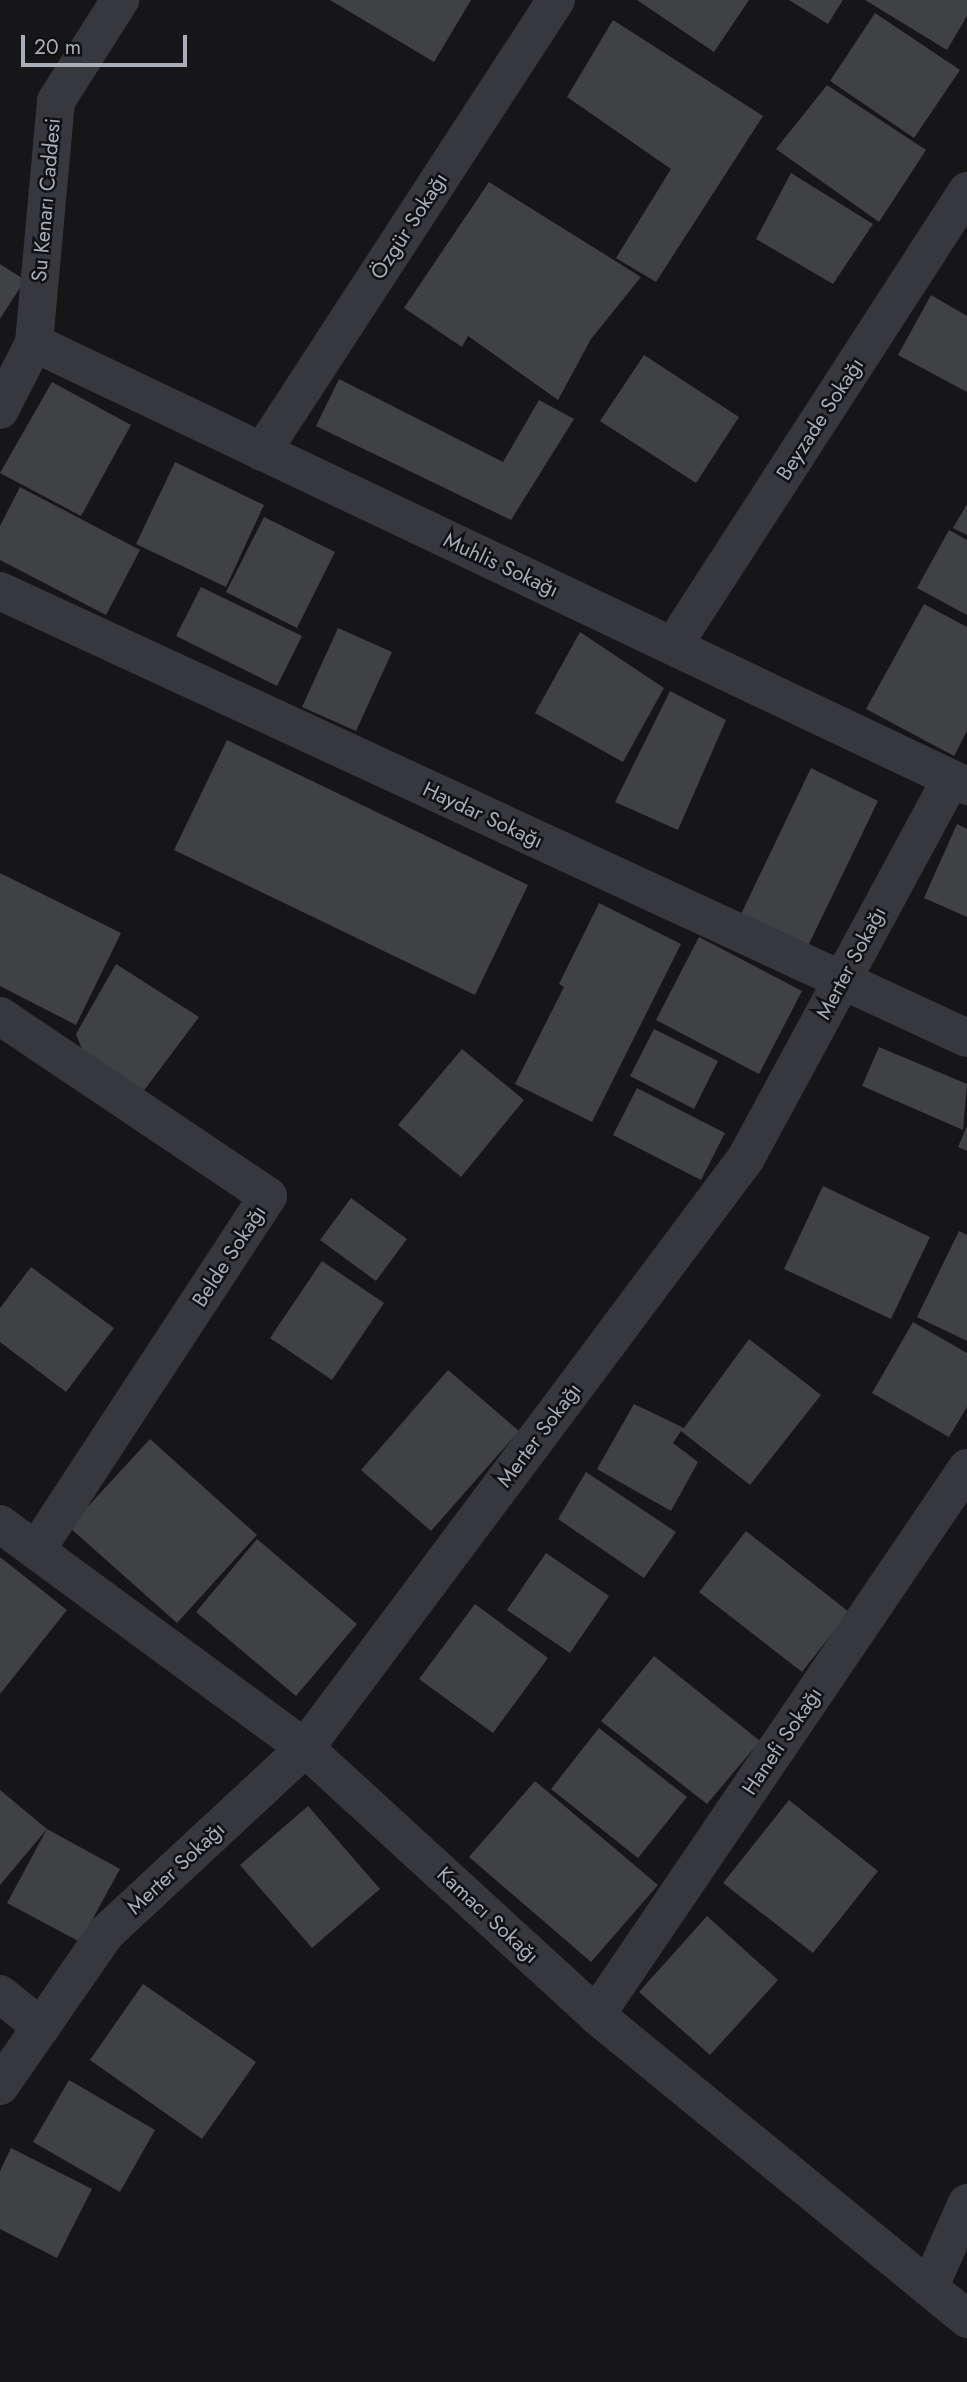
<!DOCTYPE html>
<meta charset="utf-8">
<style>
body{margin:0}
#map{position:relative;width:967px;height:2382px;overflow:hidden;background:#161618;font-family:Jost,sans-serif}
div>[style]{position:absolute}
.building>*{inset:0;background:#404145}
.minor>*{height:38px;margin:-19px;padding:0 19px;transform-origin:19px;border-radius:19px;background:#37383d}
span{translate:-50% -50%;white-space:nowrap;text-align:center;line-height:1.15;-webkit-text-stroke:5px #111113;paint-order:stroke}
.street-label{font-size:21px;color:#a8adb8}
.scale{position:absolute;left:21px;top:35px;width:166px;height:32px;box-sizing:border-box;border:4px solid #a8adb8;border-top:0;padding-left:9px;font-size:21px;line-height:24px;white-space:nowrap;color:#a8adb8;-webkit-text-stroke:5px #111113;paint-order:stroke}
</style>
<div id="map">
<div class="building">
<div style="clip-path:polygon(330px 0,471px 0,434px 62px)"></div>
<div style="clip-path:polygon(637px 0,749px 0,714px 52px)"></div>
<div style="clip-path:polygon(789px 0,843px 0,828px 24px)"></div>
<div style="clip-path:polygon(865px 0,967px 0,967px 16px,947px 50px)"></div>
<div style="clip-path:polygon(875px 13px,960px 70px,914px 138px,830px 81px)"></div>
<div style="clip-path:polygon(613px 20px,763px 116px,656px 282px,616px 258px,671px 169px,567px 97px)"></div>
<div style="clip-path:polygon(827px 85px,926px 150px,879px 222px,776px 149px)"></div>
<div style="clip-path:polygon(791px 173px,873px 224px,833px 284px,756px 239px)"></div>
<div style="clip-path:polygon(489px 182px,641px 277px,591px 339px,558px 400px,468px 336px,462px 347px,404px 308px)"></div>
<div style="clip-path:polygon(0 264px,25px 280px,0 319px)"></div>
<div style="clip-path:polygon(931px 295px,967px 316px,967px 392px,898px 355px)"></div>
<div style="clip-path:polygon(644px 355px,739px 417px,696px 483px,600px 421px)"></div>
<div style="clip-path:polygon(339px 379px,503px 462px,539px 400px,574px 419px,511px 520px,316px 426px)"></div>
<div style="clip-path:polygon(52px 382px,131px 425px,81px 516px,0 473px)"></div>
<div style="clip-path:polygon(175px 462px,264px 505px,226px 587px,136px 544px)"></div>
<div style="clip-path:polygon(20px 487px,140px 550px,106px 615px,0 560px,0 526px)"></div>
<div style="clip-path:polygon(967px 504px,967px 535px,953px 528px)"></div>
<div style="clip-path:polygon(264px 517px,335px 552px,297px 628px,226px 592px)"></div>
<div style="clip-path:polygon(949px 530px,967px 540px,967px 615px,917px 588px)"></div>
<div style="clip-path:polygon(201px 587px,302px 636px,277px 686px,176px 636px)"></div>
<div style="clip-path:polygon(924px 604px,967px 627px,967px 731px,954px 756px,866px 709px)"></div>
<div style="clip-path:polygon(338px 628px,392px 652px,356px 731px,302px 707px)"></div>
<div style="clip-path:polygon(580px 632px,664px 688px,623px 762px,535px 713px)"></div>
<div style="clip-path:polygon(670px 691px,726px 720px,678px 830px,615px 802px)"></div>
<div style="clip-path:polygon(227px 740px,528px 885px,475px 995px,174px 850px)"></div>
<div style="clip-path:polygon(811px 768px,878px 801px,808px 946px,741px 914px)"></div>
<div style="clip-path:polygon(957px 824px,967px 829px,967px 917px,924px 898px)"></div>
<div style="clip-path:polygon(0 873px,121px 933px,76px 1025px,0 986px)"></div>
<div style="clip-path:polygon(599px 903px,681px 944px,592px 1122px,515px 1084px,564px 987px,559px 984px)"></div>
<div style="clip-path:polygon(699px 937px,802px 991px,759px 1074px,656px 1020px)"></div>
<div style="clip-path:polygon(116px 964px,199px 1017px,136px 1101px,91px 1072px,76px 1034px)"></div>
<div style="clip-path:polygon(654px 1029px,718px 1061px,694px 1109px,630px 1076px)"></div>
<div style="clip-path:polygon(879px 1047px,967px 1084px,963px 1130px,862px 1086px)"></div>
<div style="clip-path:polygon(462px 1049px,524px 1100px,461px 1177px,398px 1125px)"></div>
<div style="clip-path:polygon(637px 1088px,725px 1133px,701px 1180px,613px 1135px)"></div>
<div style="clip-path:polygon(967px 1126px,967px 1151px,958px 1147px)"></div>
<div style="clip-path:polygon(823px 1186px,930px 1237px,891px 1319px,784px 1269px)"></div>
<div style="clip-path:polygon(351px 1198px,407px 1239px,376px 1281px,320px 1240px)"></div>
<div style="clip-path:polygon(959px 1231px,967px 1235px,967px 1341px,917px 1317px)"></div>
<div style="clip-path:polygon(322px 1261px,384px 1303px,332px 1380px,270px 1338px)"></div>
<div style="clip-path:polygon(31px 1267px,114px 1328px,66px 1392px,0 1342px,0 1308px)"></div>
<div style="clip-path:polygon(913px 1322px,967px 1353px,967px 1407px,949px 1437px,872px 1393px)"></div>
<div style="clip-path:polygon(749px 1339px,821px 1395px,750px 1485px,681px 1431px,673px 1443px,698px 1462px,671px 1511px,597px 1469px,634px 1404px,684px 1428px)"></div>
<div style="clip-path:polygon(448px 1370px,519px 1431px,431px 1531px,361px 1470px)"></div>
<div style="clip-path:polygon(150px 1439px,257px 1535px,177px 1623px,69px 1527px)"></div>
<div style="clip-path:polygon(586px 1472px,676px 1532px,644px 1578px,558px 1519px)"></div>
<div style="clip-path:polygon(746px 1531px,849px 1612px,802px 1672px,699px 1592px)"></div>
<div style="clip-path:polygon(257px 1539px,357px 1624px,296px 1696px,196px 1612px)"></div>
<div style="clip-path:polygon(546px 1553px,609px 1596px,570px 1653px,507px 1610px)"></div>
<div style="clip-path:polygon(0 1557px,67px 1610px,0 1694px)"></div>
<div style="clip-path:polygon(475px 1604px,548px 1658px,493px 1733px,419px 1679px)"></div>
<div style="clip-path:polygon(654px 1656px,760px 1741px,707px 1804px,601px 1721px)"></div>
<div style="clip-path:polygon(599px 1728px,687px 1797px,638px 1858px,551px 1789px)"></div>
<div style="clip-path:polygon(535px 1781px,658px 1885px,591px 1962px,469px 1857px)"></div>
<div style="clip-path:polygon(0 1790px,47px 1829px,0 1885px)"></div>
<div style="clip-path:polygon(789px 1800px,878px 1871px,813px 1953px,723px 1883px)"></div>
<div style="clip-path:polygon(308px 1806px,380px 1889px,312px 1948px,240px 1865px)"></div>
<div style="clip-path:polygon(47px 1829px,120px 1869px,80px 1942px,7px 1903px)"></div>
<div style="clip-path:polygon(707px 1916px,778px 1980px,710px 2055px,639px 1992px)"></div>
<div style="clip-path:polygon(143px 1984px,256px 2062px,202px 2139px,90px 2060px)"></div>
<div style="clip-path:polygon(69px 2080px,155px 2130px,120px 2192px,33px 2142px)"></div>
<div style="clip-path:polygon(11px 2148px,92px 2189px,57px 2258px,0 2229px,0 2171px)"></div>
</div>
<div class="minor">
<div style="left:34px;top:343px;width:1033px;rotate:25.4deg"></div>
<div style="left:0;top:410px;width:75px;rotate:-63.1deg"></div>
<div style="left:34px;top:343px;width:243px;rotate:-84.8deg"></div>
<div style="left:56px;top:101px;width:120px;rotate:-57.6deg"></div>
<div style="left:262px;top:452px;width:539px;rotate:-56.96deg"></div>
<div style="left:0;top:591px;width:1065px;rotate:24.81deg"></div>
<div style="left:673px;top:646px;width:542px;rotate:-57.13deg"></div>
<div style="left:0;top:1016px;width:323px;rotate:33.9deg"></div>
<div style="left:268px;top:1196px;width:423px;rotate:123.2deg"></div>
<div style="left:0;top:1524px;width:378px;rotate:36.3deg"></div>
<div style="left:305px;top:1748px;width:395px;rotate:42.5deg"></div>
<div style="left:596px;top:2015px;width:480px;rotate:39.3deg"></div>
<div style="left:0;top:1994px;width:53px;rotate:38.8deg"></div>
<div style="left:596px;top:2015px;width:661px;rotate:-55.85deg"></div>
<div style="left:0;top:2086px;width:186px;rotate:-55.3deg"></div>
<div style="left:106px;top:1933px;width:272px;rotate:-42.9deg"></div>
<div style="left:305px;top:1748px;width:737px;rotate:-53.22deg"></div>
<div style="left:746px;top:1158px;width:431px;rotate:-61.6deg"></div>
<div style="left:929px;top:2288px;width:93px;rotate:-65.9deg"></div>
</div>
<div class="street-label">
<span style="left:46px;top:200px;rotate:-85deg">Su Kenarı Caddesi</span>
<span style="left:409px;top:226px;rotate:-57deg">Özgür Sokağı</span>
<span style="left:820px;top:419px;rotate:-57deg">Beyzade Sokağı</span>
<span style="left:501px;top:565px;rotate:25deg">Muhlis Sokağı</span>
<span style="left:483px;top:815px;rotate:25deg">Haydar Sokağı</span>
<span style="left:851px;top:963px;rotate:-62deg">Merter Sokağı</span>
<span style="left:229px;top:1256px;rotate:-57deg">Belde Sokağı</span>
<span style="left:539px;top:1435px;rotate:-53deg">Merter Sokağı</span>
<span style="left:782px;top:1741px;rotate:-56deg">Hanefi Sokağı</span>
<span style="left:176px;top:1868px;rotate:-43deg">Merter Sokağı</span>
<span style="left:488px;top:1915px;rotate:43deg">Kamacı Sokağı</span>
</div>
<div class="scale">20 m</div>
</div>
